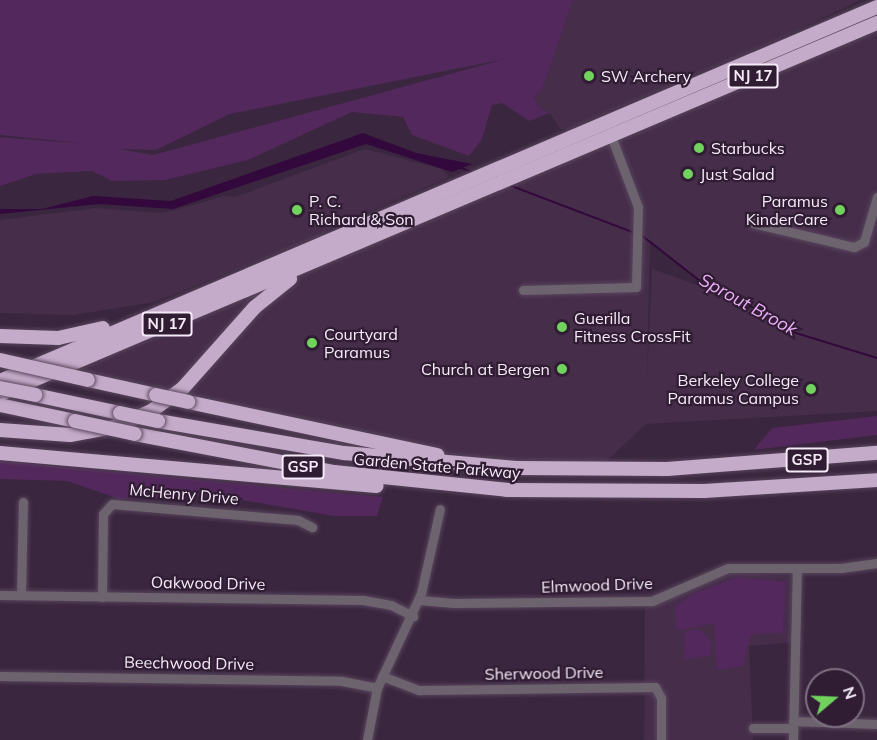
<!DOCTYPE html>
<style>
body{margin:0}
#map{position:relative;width:877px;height:740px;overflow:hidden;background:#3a263e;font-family:Mulish,sans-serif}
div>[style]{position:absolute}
.built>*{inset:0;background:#462e4b}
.green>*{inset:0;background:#53285c}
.water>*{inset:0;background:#33083c}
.stream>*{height:2px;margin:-1px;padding:0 1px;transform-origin:1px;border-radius:1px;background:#33083c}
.roads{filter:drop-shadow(0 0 2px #58455c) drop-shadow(0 0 2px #58455c)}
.minor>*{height:9px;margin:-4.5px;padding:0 4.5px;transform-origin:4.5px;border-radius:4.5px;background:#6d636f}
.highway>*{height:14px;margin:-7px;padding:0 7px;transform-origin:7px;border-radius:7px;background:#c4abc9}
.bridges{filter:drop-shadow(0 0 2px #58455c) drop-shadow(0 0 2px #58455c)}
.highway-bridge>*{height:14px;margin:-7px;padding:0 7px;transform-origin:7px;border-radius:7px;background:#c4abc9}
.dots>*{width:16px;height:16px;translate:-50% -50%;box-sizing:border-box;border:3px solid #301d34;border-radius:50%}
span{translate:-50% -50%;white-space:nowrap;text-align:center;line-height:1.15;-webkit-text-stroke:4.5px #301d34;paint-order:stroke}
.shield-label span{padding:2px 4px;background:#301d34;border:2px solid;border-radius:4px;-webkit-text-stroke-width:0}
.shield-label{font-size:15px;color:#f6eaf9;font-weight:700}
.poi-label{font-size:16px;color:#f6eaf9}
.left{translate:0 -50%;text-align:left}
.right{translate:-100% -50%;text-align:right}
.street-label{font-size:16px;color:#f6eaf9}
.water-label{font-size:18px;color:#ecaefa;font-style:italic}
.north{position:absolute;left:805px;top:668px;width:60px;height:60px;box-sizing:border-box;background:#301d34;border:2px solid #7f6f83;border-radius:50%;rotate:71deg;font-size:16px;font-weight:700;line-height:24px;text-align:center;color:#f6eaf9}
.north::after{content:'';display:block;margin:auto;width:21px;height:27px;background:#71d35e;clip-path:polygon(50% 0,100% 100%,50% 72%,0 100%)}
</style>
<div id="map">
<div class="built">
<div style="clip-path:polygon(573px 0,860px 0,770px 43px,568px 129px,560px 129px,550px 113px,539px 108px,534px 97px,542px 90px)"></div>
<div style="clip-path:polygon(evenodd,877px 23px,877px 411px,646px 424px,597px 470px,516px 468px,419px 452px,59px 370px,877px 23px,650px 240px,704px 284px,737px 299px,652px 269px,647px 378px,650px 240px)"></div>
<div style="clip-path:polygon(365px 149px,441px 169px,449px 177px,335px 226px,320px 236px,154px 302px,73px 315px,0 313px,0 220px,97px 208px,159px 213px,176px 210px,224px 196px,235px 197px)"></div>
<div style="clip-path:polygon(729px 573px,797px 577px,795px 642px,749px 646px,753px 740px,644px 740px,645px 606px)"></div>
</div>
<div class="green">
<div style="clip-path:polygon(evenodd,0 0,573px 0,542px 90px,534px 97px,539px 108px,550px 113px,529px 121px,502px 103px,492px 105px,482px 139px,469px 156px,412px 135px,403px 117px,352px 112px,248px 160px,165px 180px,112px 181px,92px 171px,36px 174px,0 186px,0 137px,88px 144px,0 135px,0 0,505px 59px,153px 155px,119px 149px,156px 150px,230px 114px,505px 59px)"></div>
<div style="clip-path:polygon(877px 416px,877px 435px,754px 450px,772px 428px)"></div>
<div style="clip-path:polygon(0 461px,133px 474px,383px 497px,377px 516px,334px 516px,213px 495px,119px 499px,67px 481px,0 479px)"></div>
<div style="clip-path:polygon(737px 577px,786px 582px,783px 633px,751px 634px,743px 666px,717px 670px,714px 623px,676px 631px,675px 606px,695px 593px)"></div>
<div style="clip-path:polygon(698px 629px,711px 640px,711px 655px,684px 660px,685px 632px)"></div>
</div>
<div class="water">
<div style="clip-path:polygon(363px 133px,416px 153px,472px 164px,452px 172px,366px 144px,173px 209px,99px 204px,0 214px,0 209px,42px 209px,93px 196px,171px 201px)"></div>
</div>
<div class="stream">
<div style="left:461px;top:168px;width:15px;rotate:20deg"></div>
<div style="left:509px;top:185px;width:135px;rotate:20.9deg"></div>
<div style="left:641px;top:235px;width:80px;rotate:37.9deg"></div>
<div style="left:704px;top:284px;width:23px;rotate:20deg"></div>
<div style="left:726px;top:292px;width:81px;rotate:30.4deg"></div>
<div style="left:796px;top:333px;width:85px;rotate:17.2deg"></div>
</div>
<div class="roads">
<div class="minor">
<div style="left:753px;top:223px;width:104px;rotate:13.4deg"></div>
<div style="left:854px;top:247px;width:11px;rotate:-27deg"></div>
<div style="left:864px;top:242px;width:47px;rotate:-73.9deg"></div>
<div style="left:523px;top:290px;width:113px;rotate:-1.5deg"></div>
<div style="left:636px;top:287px;width:80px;rotate:-88.6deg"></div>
<div style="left:638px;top:207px;width:76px;rotate:-110.8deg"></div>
<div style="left:0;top:595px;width:363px;rotate:0.8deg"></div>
<div style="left:363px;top:600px;width:28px;rotate:10deg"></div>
<div style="left:391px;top:605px;width:25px;rotate:27deg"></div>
<div style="left:21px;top:595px;width:93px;rotate:-88.8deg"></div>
<div style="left:102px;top:597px;width:83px;rotate:-89.3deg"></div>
<div style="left:103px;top:514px;width:13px;rotate:-48deg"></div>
<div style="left:112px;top:504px;width:187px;rotate:4.9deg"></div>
<div style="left:298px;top:520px;width:16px;rotate:27deg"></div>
<div style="left:419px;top:600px;width:35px;rotate:5deg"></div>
<div style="left:454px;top:603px;width:198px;rotate:-0.6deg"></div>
<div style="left:652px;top:601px;width:83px;rotate:-23.5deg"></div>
<div style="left:728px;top:568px;width:113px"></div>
<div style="left:841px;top:568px;width:36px;rotate:-8deg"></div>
<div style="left:0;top:676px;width:342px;rotate:0.8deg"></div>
<div style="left:342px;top:681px;width:36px;rotate:11deg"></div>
<div style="left:382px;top:676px;width:40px;rotate:21deg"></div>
<div style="left:419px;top:690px;width:236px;rotate:-0.7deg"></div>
<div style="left:655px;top:687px;width:13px;rotate:61deg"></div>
<div style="left:661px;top:698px;width:42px;rotate:90deg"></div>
<div style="left:793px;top:721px;width:84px;rotate:2deg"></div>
<div style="left:753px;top:728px;width:40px"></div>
<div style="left:367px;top:740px;width:53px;rotate:-79.1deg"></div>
<div style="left:377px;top:688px;width:105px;rotate:-65.1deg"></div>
<div style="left:421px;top:593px;width:86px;rotate:-77.3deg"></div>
<div style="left:793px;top:740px;width:171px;rotate:-88.7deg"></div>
</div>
<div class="highway">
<div style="left:0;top:336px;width:58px;rotate:2deg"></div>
<div style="left:58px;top:338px;width:46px;rotate:-12.5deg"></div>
<div style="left:88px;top:380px;width:70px;rotate:12.4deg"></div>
<div style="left:0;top:381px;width:953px;rotate:-23.1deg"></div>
<div style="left:5px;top:392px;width:947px;rotate:-22.94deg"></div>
<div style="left:35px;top:395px;width:87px;rotate:12deg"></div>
<div style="left:188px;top:402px;width:255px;rotate:12deg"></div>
<div style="left:0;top:405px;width:77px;rotate:12deg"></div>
<div style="left:158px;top:421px;width:189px;rotate:9.8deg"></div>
<div style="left:344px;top:453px;width:173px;rotate:5deg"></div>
<div style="left:516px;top:468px;width:151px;rotate:0.4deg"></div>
<div style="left:667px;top:469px;width:211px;rotate:-4.4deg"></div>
<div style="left:0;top:430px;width:70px;rotate:4.1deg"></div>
<div style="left:70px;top:435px;width:45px;rotate:-10.3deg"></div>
<div style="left:114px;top:427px;width:39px;rotate:-23deg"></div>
<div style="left:150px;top:412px;width:41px;rotate:-36deg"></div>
<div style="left:183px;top:388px;width:108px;rotate:-48.4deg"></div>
<div style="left:255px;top:307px;width:45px;rotate:-38.7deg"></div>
<div style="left:135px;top:434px;width:203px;rotate:10.8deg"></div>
<div style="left:334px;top:472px;width:175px;rotate:5.9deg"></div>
<div style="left:508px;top:490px;width:196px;rotate:0.3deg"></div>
<div style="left:704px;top:491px;width:173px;rotate:-3.6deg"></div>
<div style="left:0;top:453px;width:378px;rotate:5deg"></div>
</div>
</div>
<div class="bridges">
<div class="highway-bridge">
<div style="left:0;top:360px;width:90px;rotate:12.8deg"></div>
<div style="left:0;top:388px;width:36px;rotate:11deg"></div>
<div style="left:156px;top:395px;width:33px;rotate:12deg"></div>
<div style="left:120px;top:413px;width:39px;rotate:12deg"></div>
<div style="left:75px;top:421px;width:61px;rotate:12.2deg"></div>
</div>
</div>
<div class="dots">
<div style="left:589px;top:76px;background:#71d35e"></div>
<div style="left:699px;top:148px;background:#71d35e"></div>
<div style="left:688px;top:174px;background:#71d35e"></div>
<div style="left:297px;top:210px;background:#71d35e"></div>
<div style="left:840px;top:210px;background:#71d35e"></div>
<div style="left:562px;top:327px;background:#71d35e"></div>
<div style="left:312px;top:343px;background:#71d35e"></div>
<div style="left:562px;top:369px;background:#71d35e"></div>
<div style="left:811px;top:389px;background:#71d35e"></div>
</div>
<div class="shield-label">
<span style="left:753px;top:76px">NJ 17</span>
<span style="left:167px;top:324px">NJ 17</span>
<span style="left:807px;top:460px">GSP</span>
<span style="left:303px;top:467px">GSP</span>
</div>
<div class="poi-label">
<span class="left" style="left:601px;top:76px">SW Archery</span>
<span class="left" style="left:711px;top:148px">Starbucks</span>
<span class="left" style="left:700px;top:174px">Just Salad</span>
<span class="left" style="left:309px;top:210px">P. C.<br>Richard &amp; Son</span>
<span class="right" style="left:828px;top:210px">Paramus<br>KinderCare</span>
<span class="left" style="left:574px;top:327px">Guerilla<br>Fitness CrossFit</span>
<span class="left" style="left:324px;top:343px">Courtyard<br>Paramus</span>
<span class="right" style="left:550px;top:369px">Church at Bergen</span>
<span class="right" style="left:799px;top:389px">Berkeley College<br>Paramus Campus</span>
</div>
<div class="street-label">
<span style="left:437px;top:466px;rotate:5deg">Garden State Parkway</span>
<span style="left:184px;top:494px;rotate:5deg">McHenry Drive</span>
<span style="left:208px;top:583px;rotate:1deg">Oakwood Drive</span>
<span style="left:597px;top:585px;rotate:-2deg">Elmwood Drive</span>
<span style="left:189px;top:663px;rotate:1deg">Beechwood Drive</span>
<span style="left:544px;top:673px;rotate:-1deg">Sherwood Drive</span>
</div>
<div class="water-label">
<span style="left:748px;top:305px;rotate:29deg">Sprout Brook</span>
</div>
<div class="north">N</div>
</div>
